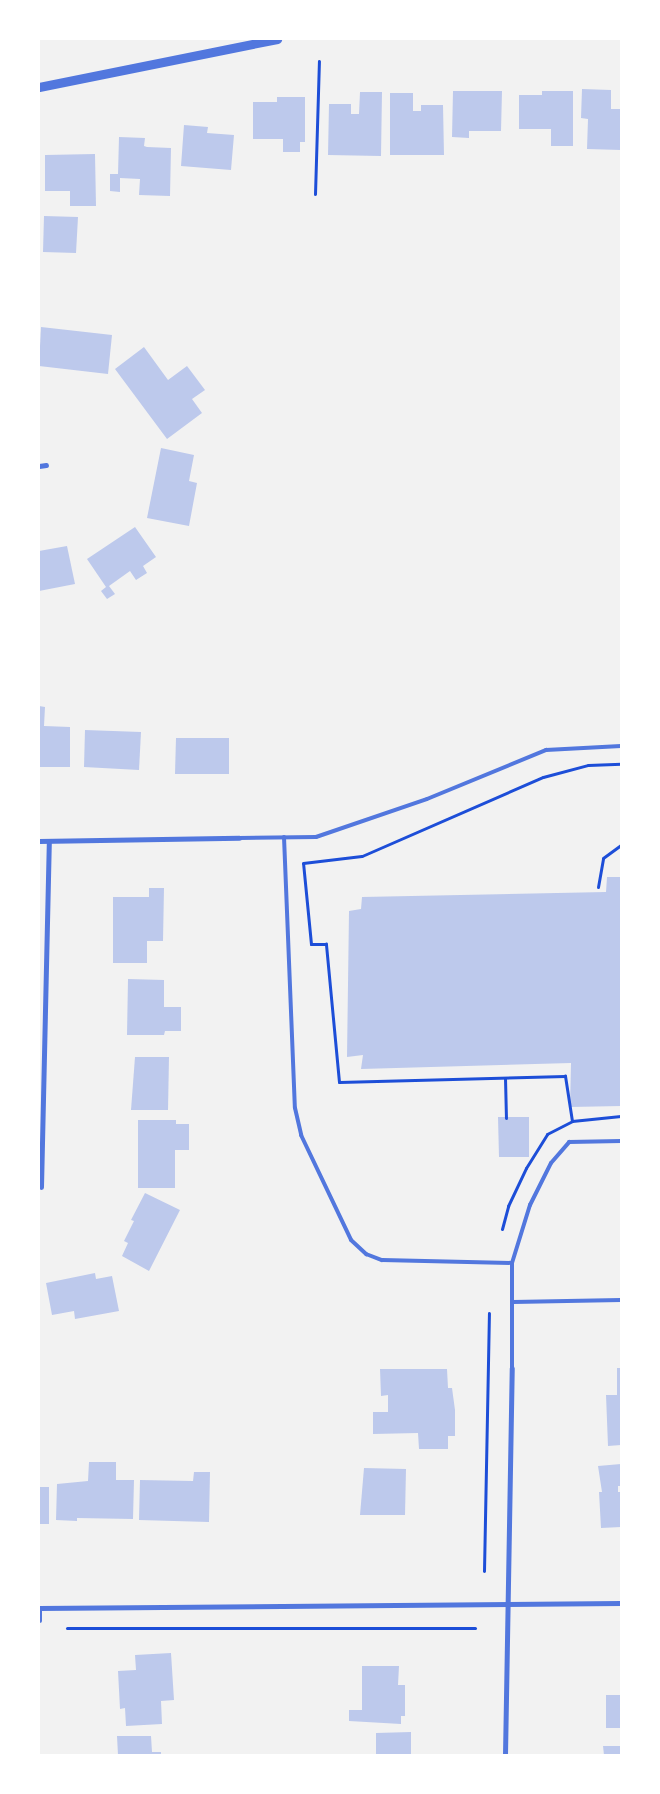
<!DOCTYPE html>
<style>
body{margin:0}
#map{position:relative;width:660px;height:1794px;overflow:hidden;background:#f2f2f2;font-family:"Titillium Web",sans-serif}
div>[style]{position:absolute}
.building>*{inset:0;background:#bdc9ec}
.path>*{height:3px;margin:-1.5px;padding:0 1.5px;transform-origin:1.5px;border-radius:1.5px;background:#1d4ed8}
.service>*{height:4px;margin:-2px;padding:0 2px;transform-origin:2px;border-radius:2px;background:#5277de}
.minor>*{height:5px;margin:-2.5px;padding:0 2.5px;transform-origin:2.5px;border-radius:2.5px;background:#5277de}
.tertiary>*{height:9px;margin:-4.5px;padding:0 4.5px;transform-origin:4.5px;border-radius:4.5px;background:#5277de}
span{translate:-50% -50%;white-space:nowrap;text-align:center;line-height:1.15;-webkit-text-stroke:5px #fff;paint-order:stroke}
.frame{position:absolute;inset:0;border:40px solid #fff;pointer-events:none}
</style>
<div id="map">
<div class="building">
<div style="clip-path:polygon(582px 89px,611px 90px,611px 109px,621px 109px,621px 150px,587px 149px,588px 119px,581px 118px)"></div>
<div style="clip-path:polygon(453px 91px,502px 91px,501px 131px,469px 131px,469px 138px,452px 137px)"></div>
<div style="clip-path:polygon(542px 91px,573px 91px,573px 146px,551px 146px,551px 129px,519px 129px,519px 95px,542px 95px)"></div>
<div style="clip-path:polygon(360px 92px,382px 92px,381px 156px,328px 155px,329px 104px,351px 104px,351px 114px,359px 114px)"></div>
<div style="clip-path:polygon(390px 93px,413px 93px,413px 111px,421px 111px,421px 105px,443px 105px,444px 155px,390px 155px)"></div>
<div style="clip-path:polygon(277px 97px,305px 97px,305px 142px,300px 142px,300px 152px,283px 152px,283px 139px,253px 139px,253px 102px,277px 102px)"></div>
<div style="clip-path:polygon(184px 125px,208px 127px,207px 133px,234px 135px,231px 170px,181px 166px)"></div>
<div style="clip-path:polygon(119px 137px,145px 138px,144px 146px,147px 147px,171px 148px,170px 196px,139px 195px,140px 179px,120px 178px,120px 192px,110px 191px,110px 174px,118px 174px)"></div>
<div style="clip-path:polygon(95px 154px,96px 206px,70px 206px,70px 191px,45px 191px,45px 155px)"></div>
<div style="clip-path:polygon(44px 216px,78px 217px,76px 253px,43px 252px)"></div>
<div style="clip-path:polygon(41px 327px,112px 335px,108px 374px,39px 366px)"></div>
<div style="clip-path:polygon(144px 347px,168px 380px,187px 366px,205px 390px,192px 399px,202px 413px,167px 439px,115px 369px)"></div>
<div style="clip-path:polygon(161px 448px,194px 455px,189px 481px,197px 483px,189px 526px,147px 518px)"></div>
<div style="clip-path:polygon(135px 527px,156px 557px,143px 566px,147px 573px,136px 580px,130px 571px,109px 586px,115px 594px,107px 599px,101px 591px,106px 587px,87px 559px)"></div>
<div style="clip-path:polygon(67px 546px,75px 584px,39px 591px,39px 551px)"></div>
<div style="clip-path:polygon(39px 706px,45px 707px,44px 726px,70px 727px,70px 767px,39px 767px)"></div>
<div style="clip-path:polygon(85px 730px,141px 732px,139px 770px,84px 767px)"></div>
<div style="clip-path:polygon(176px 738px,229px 738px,229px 774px,175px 774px)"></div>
<div style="clip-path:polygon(607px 877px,621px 877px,621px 1106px,570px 1107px,571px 1063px,361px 1069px,363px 1055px,347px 1057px,349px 911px,361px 909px,362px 897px,606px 892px)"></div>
<div style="clip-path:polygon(149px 888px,164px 888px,163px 941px,147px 941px,147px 963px,113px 963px,113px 897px,149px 897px)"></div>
<div style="clip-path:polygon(128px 979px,164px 980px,164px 1007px,181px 1007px,181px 1031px,165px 1031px,164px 1035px,127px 1035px)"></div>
<div style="clip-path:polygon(135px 1057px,169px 1057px,168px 1110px,131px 1110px)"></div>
<div style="clip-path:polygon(498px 1117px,529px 1117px,529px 1157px,499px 1157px)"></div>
<div style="clip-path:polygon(138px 1120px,176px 1120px,176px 1124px,189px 1124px,189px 1150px,175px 1150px,175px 1188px,138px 1188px)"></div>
<div style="clip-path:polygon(145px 1193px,180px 1210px,149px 1271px,122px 1256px,128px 1243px,124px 1241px,134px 1221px,131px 1220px)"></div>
<div style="clip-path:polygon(95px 1273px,96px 1279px,112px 1276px,119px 1311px,75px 1319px,74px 1311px,52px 1315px,46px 1283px)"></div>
<div style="clip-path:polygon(617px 1368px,621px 1368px,621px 1445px,608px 1446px,606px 1395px,617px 1395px)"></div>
<div style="clip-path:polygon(380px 1369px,447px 1369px,448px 1388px,452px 1388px,455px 1410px,455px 1436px,448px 1436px,448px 1449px,419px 1449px,418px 1433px,373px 1434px,373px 1412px,388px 1412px,388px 1395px,381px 1396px)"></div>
<div style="clip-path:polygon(89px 1462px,116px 1462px,116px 1480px,134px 1480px,133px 1519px,77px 1518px,77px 1521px,56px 1520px,57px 1484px,88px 1481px)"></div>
<div style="clip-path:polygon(621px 1464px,621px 1486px,618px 1486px,618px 1492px,621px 1492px,621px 1527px,601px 1528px,599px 1492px,602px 1492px,598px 1466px)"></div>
<div style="clip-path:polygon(364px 1468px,406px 1469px,405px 1515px,360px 1515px)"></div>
<div style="clip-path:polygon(194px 1472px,210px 1472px,209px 1522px,139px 1520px,140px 1480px,193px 1481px)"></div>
<div style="clip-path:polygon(39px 1487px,49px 1487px,49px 1524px,39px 1524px)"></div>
<div style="clip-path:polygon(171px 1653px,174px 1700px,161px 1701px,162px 1724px,126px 1726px,125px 1708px,120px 1709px,118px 1671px,136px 1670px,135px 1655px)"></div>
<div style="clip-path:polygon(362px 1666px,399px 1666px,398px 1685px,405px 1685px,405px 1716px,401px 1716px,401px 1724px,349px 1721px,349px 1710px,362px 1710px)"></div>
<div style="clip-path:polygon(606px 1695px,621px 1695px,621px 1728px,606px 1728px)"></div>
<div style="clip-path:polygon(411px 1732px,411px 1755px,376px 1755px,376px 1733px)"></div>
<div style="clip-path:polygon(117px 1736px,151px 1736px,152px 1752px,161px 1752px,161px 1755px,118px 1755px)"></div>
<div style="clip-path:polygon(603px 1746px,621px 1746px,621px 1755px,604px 1755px)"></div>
</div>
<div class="path">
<div style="left:315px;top:194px;width:133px;rotate:-88.3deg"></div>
<div style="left:598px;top:887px;width:29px;rotate:-80deg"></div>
<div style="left:603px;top:858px;width:22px;rotate:-36deg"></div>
<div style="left:505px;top:1078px;width:40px;rotate:88.6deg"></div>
<div style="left:572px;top:1121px;width:49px;rotate:-5.8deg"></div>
<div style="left:502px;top:1229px;width:24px;rotate:-75deg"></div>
<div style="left:508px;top:1206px;width:42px;rotate:-64.7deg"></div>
<div style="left:526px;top:1168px;width:40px;rotate:-58deg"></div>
<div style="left:547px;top:1134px;width:28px;rotate:-27deg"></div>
<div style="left:572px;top:1121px;width:46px;rotate:-98.8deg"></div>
<div style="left:565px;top:1076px;width:226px;rotate:178.5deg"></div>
<div style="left:339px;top:1082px;width:139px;rotate:-95.4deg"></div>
<div style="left:326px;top:944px;width:15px;rotate:180deg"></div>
<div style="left:311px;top:944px;width:81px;rotate:-95.6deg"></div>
<div style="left:303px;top:863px;width:59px;rotate:-6.8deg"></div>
<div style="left:362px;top:856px;width:197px;rotate:-23.6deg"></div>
<div style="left:543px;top:777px;width:47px;rotate:-14.9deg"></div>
<div style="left:588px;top:765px;width:33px;rotate:-2deg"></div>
<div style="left:484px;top:1571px;width:258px;rotate:-88.9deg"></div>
<div style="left:67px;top:1628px;width:408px"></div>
</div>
<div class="service">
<div style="left:284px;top:837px;width:271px;rotate:87.7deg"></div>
<div style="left:295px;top:1108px;width:28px;rotate:77deg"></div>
<div style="left:301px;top:1135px;width:116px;rotate:64.5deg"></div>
<div style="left:351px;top:1240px;width:21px;rotate:43deg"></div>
<div style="left:366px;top:1254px;width:17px;rotate:21deg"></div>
<div style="left:382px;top:1260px;width:130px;rotate:1.3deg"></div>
<div style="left:239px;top:838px;width:77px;rotate:-0.7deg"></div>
<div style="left:316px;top:837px;width:117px;rotate:-18.9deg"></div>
<div style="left:427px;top:799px;width:129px;rotate:-22.4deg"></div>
<div style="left:546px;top:750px;width:75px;rotate:-3.1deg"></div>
<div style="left:513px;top:1302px;width:108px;rotate:-1.1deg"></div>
<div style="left:512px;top:1368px;width:105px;rotate:-90deg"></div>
<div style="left:512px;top:1263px;width:61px;rotate:-72.8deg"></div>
<div style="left:530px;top:1205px;width:47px;rotate:-63.4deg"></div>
<div style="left:551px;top:1163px;width:28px;rotate:-49deg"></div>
<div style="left:569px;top:1142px;width:52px;rotate:-1.1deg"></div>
</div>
<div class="minor">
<div style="left:39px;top:466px;width:7px;rotate:-8deg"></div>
<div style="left:39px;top:841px;width:200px;rotate:-0.9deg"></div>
<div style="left:41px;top:1187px;width:346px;rotate:-88.7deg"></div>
<div style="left:39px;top:1608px;width:582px;rotate:-0.49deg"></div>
<div style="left:39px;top:1620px;width:12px;rotate:-90deg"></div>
<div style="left:505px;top:1755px;width:387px;rotate:-89deg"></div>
</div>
<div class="tertiary">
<div style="left:39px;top:87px;width:243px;rotate:-11.4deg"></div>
</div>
<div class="frame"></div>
</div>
